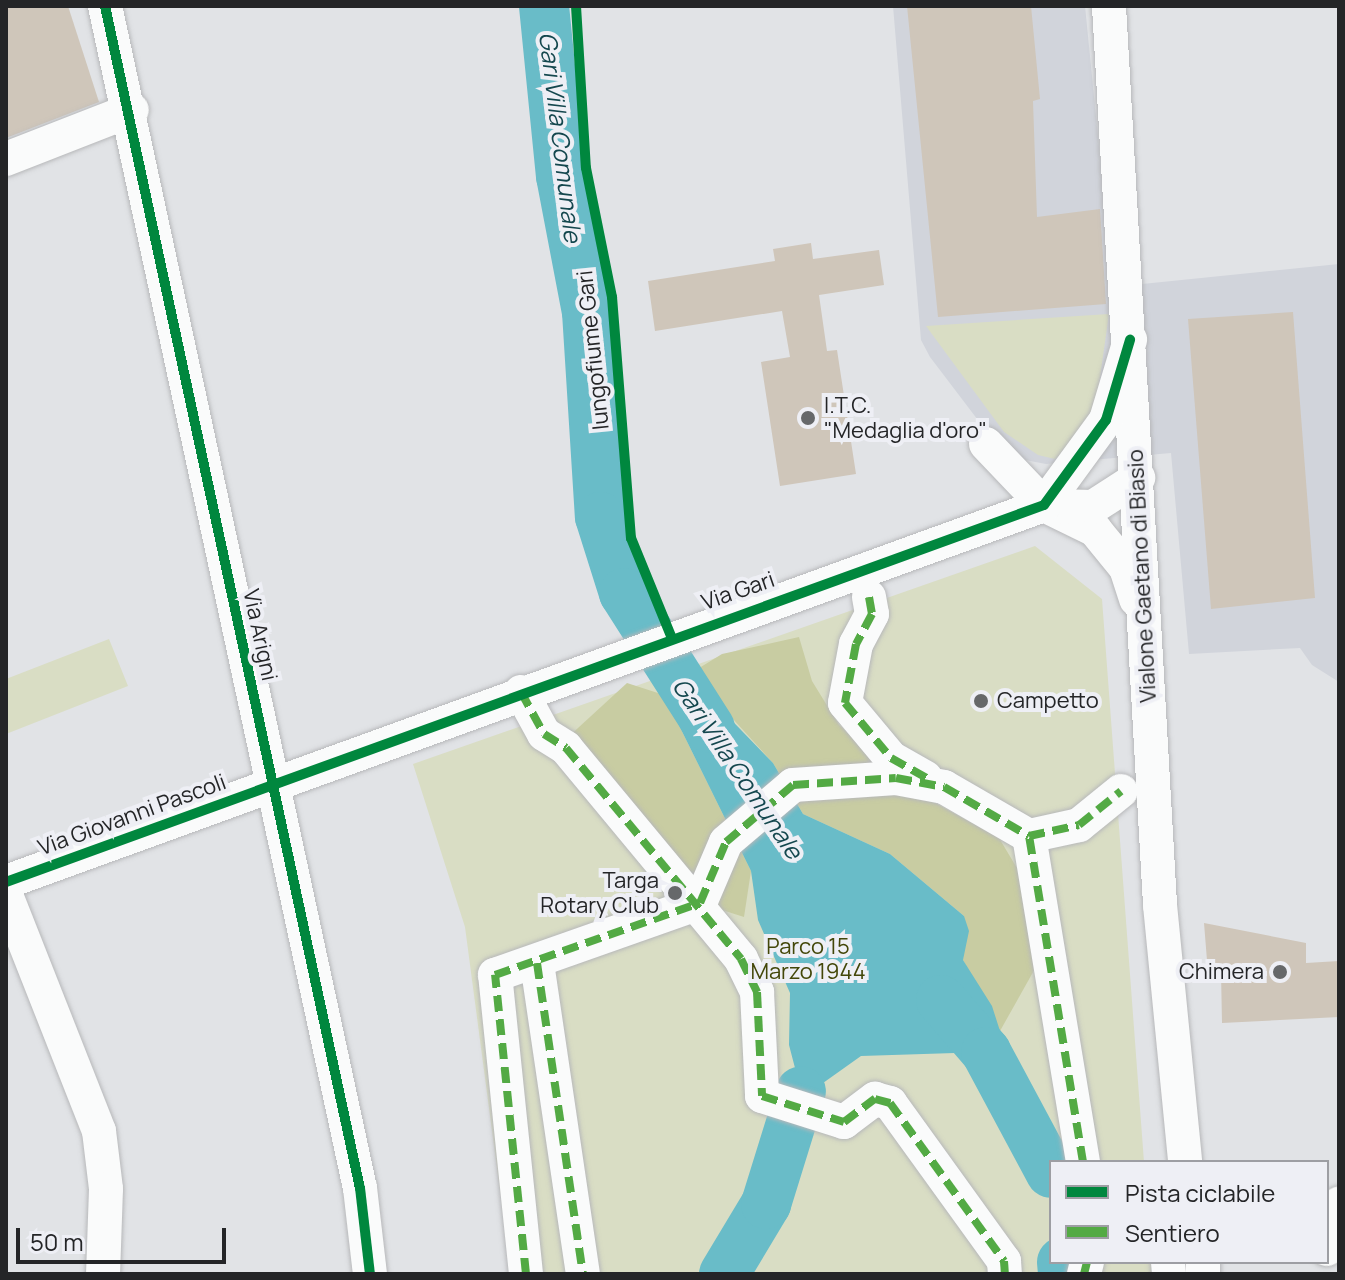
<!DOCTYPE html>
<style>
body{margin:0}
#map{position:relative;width:1345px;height:1280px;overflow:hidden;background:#e1e3e6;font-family:Manrope,sans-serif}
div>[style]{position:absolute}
.built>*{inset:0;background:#d1d4db}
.green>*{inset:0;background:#d9ddc4}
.forest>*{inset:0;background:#c8cca2}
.water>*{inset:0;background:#69bcc8}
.river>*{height:50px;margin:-25px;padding:0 25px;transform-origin:25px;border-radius:25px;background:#69bcc8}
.building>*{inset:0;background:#cfc6ba}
.roads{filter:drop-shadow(0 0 2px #b7b8ba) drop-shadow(0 0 2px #b7b8ba)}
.minor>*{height:34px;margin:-17px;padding:0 17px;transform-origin:17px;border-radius:17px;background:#fafbfb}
.quiet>*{height:8px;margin-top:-4px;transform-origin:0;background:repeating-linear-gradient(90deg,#53aa44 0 16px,transparent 0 24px)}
.cycleway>*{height:10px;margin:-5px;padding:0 5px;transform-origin:5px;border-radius:5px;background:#00873e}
.dots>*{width:22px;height:22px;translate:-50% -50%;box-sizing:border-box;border:4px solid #eeeff5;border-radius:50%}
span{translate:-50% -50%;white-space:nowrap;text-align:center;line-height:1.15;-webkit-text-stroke:8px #eeeff5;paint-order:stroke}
.street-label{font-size:22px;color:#242527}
.poi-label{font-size:22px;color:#242527}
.left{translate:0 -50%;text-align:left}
.right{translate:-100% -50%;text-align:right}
.park-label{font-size:22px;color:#434709}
.water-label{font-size:24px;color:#14474e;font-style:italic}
.frame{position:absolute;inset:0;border:8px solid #242527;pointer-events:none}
.legend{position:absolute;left:1049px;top:1160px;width:280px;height:104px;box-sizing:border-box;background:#eeeff5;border:2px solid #9d9ea3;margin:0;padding:10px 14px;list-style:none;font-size:24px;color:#242527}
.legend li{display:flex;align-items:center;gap:16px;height:40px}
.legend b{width:40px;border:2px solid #9d9ea3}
.scale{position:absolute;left:16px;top:1228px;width:210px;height:36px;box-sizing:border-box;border:4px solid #242527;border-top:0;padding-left:10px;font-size:24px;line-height:28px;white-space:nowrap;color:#242527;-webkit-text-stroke:6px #eeeff5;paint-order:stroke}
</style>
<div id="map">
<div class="built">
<div style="clip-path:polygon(893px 6px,1085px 6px,1113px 287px,1339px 264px,1339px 682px,1312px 665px,1300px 648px,1189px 654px,1171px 453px,1046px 464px,1020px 459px,987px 432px,930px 357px,921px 340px)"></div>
</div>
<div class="green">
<div style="clip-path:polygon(1109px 314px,1096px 405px,1071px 446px,1055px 459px,1038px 455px,1004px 432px,926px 326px)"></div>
<div style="clip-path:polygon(1035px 546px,1102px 599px,1144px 1162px,1051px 1162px,1051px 1262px,1151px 1262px,1152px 1274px,511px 1274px,465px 927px,413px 764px)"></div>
<div style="clip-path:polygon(109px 639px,128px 686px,6px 734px,6px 679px)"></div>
</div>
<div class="forest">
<div style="clip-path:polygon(799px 637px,812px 681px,839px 725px,906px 787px,999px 838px,1026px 883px,1046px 949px,1000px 1031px,963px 960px,964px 916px,890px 854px,803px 814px,773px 763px,691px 673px,722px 654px)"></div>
<div style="clip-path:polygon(627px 683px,664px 695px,751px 871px,744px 917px,700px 903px,566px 739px)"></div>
</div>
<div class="water">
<div style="clip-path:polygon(683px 670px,773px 763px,803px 814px,890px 854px,964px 916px,969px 931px,963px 960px,992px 1006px,1000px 1031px,986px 1052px,861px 1056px,816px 1088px,801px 1091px,789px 1045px,790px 993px,758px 920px,751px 871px,664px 695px,665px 682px)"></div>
</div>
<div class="river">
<div style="left:544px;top:6px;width:171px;rotate:84.3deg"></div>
<div style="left:561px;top:176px;width:138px;rotate:79.2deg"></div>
<div style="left:587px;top:312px;width:205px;rotate:86.4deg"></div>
<div style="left:600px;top:517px;width:80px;rotate:72.5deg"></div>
<div style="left:624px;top:593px;width:160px;rotate:57.5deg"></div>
<div style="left:941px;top:1000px;width:69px;rotate:49.1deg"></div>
<div style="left:986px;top:1052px;width:137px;rotate:61.8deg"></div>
<div style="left:1062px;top:1262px;width:12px;rotate:85deg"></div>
<div style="left:724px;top:1274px;width:82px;rotate:-59deg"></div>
<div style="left:766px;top:1204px;width:118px;rotate:-72.8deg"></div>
</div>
<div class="building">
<div style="clip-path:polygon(6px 6px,68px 6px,99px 102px,6px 138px)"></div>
<div style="clip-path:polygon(907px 6px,1031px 6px,1040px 99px,1033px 101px,1037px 217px,1100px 209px,1106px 304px,938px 317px)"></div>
<div style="clip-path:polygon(811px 243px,813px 259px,879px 250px,884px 285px,819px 295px,827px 351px,837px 350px,856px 474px,780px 486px,761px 362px,790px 357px,782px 311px,655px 331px,648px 281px,775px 261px,773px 249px)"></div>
<div style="clip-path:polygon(1293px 312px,1315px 598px,1211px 609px,1188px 319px)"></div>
<div style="clip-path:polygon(1204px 923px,1306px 943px,1306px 963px,1339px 961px,1339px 1017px,1222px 1023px,1221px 972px,1208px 973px)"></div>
</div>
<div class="roads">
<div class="minor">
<div style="left:105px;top:6px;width:1209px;rotate:77.83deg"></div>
<div style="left:360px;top:1188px;width:87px;rotate:83.4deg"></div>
<div style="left:1109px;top:6px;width:900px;rotate:86.75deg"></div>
<div style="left:1160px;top:905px;width:258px;rotate:84.4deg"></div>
<div style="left:6px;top:159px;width:135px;rotate:-21.3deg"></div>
<div style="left:986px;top:444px;width:84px;rotate:46.4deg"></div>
<div style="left:1044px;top:505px;width:57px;rotate:26.1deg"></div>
<div style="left:1095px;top:530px;width:49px;rotate:50.8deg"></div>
<div style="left:1126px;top:568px;width:33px;rotate:72deg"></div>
<div style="left:1053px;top:506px;width:40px;rotate:1.4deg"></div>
<div style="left:1093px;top:507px;width:54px;rotate:-32.8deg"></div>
<div style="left:869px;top:597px;width:17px;rotate:80deg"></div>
<div style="left:872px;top:614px;width:34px;rotate:118deg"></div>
<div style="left:856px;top:644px;width:60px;rotate:100.6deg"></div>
<div style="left:845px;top:703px;width:72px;rotate:50.1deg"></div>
<div style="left:891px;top:758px;width:40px;rotate:29.7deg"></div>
<div style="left:521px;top:692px;width:48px;rotate:61.3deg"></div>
<div style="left:544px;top:734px;width:26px;rotate:32deg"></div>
<div style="left:566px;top:748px;width:274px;rotate:50.3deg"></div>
<div style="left:741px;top:959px;width:37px;rotate:64deg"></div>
<div style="left:757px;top:992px;width:104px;rotate:87.2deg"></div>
<div style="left:762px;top:1096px;width:86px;rotate:17.6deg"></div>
<div style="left:844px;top:1122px;width:39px;rotate:-37deg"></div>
<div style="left:875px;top:1099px;width:16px;rotate:15deg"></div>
<div style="left:890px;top:1103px;width:195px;rotate:54.2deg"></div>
<div style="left:1004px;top:1261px;width:13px;rotate:86deg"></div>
<div style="left:6px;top:882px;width:1104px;rotate:-19.96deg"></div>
<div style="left:1044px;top:505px;width:105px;rotate:-53.9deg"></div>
<div style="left:1106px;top:420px;width:84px;rotate:-73.3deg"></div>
<div style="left:6px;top:895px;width:254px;rotate:68.5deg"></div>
<div style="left:99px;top:1131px;width:58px;rotate:83.1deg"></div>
<div style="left:106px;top:1189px;width:85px;rotate:92deg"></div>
<div style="left:537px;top:963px;width:314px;rotate:81.6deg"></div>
<div style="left:1083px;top:1162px;width:330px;rotate:-99.4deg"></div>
<div style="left:1029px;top:836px;width:51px;rotate:-12.4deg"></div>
<div style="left:1079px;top:825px;width:54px;rotate:-39deg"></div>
<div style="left:1327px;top:1249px;width:47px;rotate:-75.1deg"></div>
<div style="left:1168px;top:1262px;width:12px;rotate:85deg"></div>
<div style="left:1203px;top:1262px;width:12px;rotate:90deg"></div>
<div style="left:526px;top:1274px;width:301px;rotate:-95.9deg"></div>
<div style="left:495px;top:975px;width:217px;rotate:-19.4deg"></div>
<div style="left:700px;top:903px;width:66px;rotate:-66.9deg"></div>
<div style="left:726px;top:842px;width:88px;rotate:-40.4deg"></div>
<div style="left:793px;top:785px;width:103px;rotate:-3.9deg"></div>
<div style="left:896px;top:778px;width:49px;rotate:10.6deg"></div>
<div style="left:944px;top:787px;width:98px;rotate:30deg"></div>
<div style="left:1084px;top:1274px;width:12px;rotate:-76deg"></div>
</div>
</div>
<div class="quiet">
<div style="left:869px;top:597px;width:17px;rotate:80deg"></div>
<div style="left:872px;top:614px;width:34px;rotate:118deg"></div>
<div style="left:856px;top:644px;width:60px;rotate:100.6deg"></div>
<div style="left:845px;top:703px;width:72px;rotate:50.1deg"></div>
<div style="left:891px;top:758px;width:45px;rotate:29.4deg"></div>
<div style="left:521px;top:692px;width:48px;rotate:61.3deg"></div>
<div style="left:544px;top:734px;width:26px;rotate:32deg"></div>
<div style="left:566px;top:748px;width:274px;rotate:50.3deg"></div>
<div style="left:741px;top:959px;width:37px;rotate:64deg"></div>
<div style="left:757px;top:992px;width:104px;rotate:87.2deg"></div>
<div style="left:762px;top:1096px;width:86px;rotate:17.6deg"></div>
<div style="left:844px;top:1122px;width:39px;rotate:-37deg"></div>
<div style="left:875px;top:1099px;width:16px;rotate:15deg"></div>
<div style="left:890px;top:1103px;width:195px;rotate:54.2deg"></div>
<div style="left:1004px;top:1261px;width:13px;rotate:86deg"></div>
<div style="left:537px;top:963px;width:314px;rotate:81.6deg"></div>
<div style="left:1083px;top:1162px;width:330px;rotate:-99.4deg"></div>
<div style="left:1029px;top:836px;width:51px;rotate:-12.4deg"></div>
<div style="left:1079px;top:825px;width:54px;rotate:-39deg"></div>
<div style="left:526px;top:1274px;width:301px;rotate:-95.9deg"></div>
<div style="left:495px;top:975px;width:217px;rotate:-19.4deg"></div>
<div style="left:700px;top:903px;width:66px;rotate:-66.9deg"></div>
<div style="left:726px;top:842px;width:88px;rotate:-40.4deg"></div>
<div style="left:793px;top:785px;width:103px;rotate:-3.9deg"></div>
<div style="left:896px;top:778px;width:49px;rotate:10.6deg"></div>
<div style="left:944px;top:787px;width:98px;rotate:30deg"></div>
<div style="left:1084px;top:1274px;width:12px;rotate:-76deg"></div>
</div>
<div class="cycleway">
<div style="left:105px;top:6px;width:1209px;rotate:77.83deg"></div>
<div style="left:360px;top:1188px;width:87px;rotate:83.4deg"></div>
<div style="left:576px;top:6px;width:162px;rotate:86.5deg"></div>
<div style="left:586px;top:168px;width:132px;rotate:78.6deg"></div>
<div style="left:612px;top:297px;width:242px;rotate:85.5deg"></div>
<div style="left:631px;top:538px;width:106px;rotate:67.8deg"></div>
<div style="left:6px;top:882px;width:1104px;rotate:-19.96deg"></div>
<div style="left:1044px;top:505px;width:105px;rotate:-53.9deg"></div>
<div style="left:1106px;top:420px;width:84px;rotate:-73.3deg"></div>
</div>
<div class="dots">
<div style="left:808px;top:418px;background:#66686a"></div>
<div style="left:981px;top:701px;background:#66686a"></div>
<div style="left:675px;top:893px;background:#66686a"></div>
<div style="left:1280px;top:972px;background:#66686a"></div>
</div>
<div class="street-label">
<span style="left:593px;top:350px;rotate:-96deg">lungofiume Gari</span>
<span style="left:1142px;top:576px;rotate:-93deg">Vialone Gaetano di Biasio</span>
<span style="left:738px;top:591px;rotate:-19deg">Via Gari</span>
<span style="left:260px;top:635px;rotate:78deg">Via Arigni</span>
<span style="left:132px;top:815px;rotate:-20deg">Via Giovanni Pascoli</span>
</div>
<div class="poi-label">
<span class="left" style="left:824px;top:418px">I.T.C.<br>"Medaglia d'oro"</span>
<span class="left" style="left:997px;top:701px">Campetto</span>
<span class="right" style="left:659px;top:893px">Targa<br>Rotary Club</span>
<span class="right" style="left:1264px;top:972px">Chimera</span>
</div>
<div class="park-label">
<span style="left:808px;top:959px">Parco 15<br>Marzo 1944</span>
</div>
<div class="water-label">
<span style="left:561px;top:137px;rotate:83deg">Gari Villa Comunale</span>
<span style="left:738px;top:768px;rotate:56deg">Gari Villa Comunale</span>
</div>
<div class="frame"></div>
<ul class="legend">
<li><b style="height:10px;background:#00873e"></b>Pista ciclabile</li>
<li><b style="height:10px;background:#53aa44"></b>Sentiero</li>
</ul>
<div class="scale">50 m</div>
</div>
